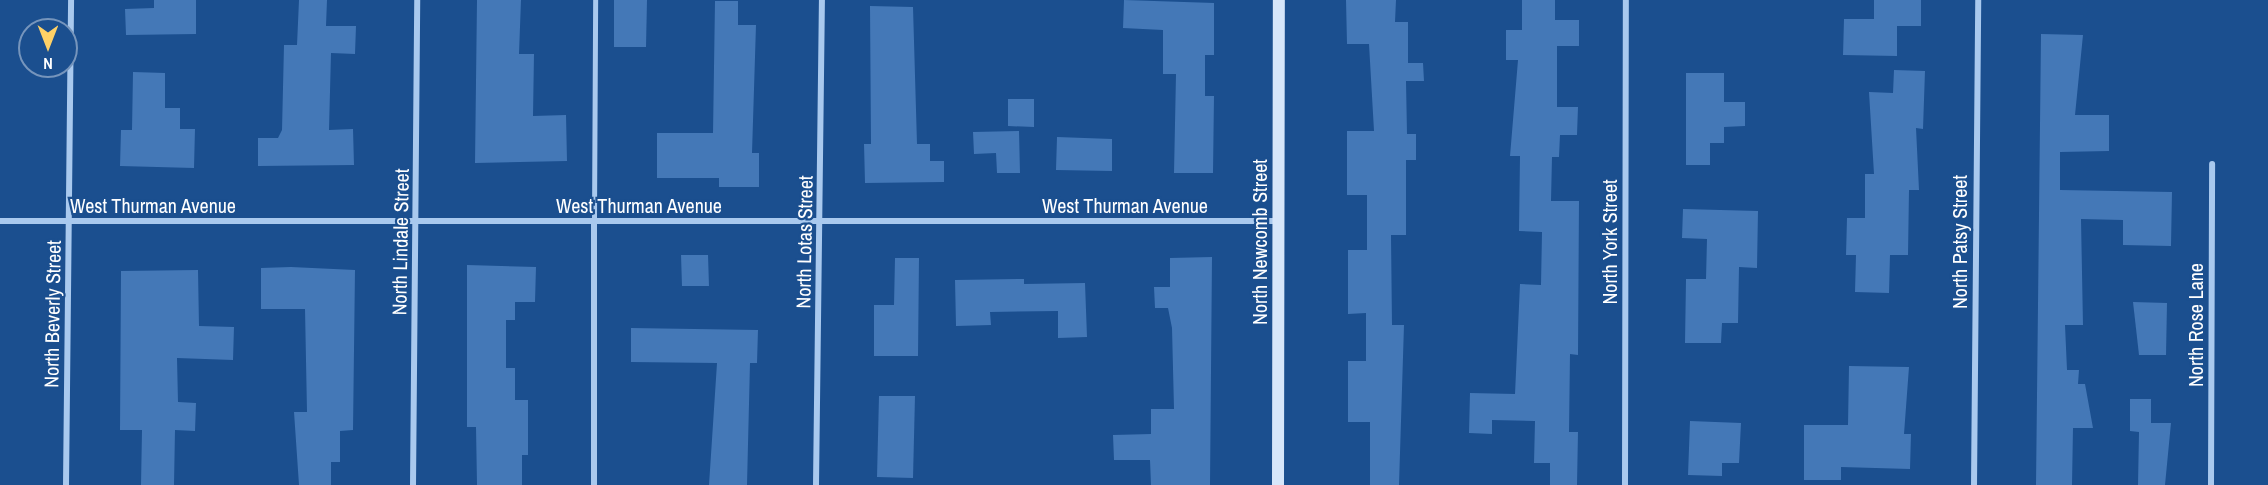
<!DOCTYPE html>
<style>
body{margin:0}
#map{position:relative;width:2268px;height:485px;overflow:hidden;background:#1b4f8f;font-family:"Archivo Narrow",sans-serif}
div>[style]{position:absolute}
.building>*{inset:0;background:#4478b7}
.service>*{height:4.5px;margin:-2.25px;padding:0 2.25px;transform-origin:2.25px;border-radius:2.25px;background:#a9c9ee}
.minor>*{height:6px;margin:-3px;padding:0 3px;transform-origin:3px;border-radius:3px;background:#a9c9ee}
.secondary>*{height:12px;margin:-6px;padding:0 6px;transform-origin:6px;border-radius:6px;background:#d6e6fa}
span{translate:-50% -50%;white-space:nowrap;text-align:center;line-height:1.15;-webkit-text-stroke:4.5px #1b4f8f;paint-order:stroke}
.street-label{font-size:20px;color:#fff}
.north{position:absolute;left:18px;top:18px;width:60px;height:60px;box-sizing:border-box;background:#1b4f8f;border:2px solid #7695bc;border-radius:50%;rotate:180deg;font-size:16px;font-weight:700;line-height:24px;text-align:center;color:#fff}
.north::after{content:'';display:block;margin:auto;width:21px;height:27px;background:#ffd166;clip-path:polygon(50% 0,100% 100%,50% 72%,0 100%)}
</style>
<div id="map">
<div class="building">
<div style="clip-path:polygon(154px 0,196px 0,196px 34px,126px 35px,125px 9px,154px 8px)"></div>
<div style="clip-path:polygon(299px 0,327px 0,326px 26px,356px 26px,355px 54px,331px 53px,329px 130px,353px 129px,354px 165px,258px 166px,258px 138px,278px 138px,282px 130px,284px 45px,297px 45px)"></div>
<div style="clip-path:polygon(477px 0,521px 0,519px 54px,534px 54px,533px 116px,566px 115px,567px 161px,475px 163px)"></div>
<div style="clip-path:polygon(614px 0,647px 0,646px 47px,614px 47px)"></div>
<div style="clip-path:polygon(1124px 0,1214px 3px,1214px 55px,1205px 55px,1205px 96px,1214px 96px,1213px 173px,1174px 173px,1176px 74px,1163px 74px,1163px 30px,1123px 28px)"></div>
<div style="clip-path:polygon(1346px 0,1396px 0,1395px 22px,1408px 22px,1408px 63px,1423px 63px,1424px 81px,1406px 81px,1407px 134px,1416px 134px,1416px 160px,1406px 160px,1406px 235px,1391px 235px,1392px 325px,1404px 325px,1399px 485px,1370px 485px,1370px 422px,1348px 422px,1348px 361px,1366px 361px,1366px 313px,1348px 314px,1348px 250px,1367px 250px,1367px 195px,1347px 195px,1347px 131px,1374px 131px,1369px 44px,1347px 44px)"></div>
<div style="clip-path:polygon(1522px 0,1555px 0,1555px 20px,1579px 20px,1579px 46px,1557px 46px,1557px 107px,1578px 107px,1577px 135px,1560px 135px,1559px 157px,1552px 157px,1551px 201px,1579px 201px,1578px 355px,1570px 354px,1569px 432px,1578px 432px,1577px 485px,1550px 485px,1550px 463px,1534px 463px,1535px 421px,1492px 420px,1492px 434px,1469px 433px,1470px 393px,1515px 394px,1520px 284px,1541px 285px,1542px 232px,1519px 231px,1520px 156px,1510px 156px,1518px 60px,1506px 60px,1506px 30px,1522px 30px)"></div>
<div style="clip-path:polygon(1874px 0,1921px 0,1921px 26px,1897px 26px,1897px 56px,1843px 55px,1844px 19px,1874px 19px)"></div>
<div style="clip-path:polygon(715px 1px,738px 1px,738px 25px,756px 25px,752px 153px,759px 153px,759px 187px,719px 187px,719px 178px,657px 178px,657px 133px,713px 133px)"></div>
<div style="clip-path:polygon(870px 6px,913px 7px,917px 144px,930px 144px,930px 161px,944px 161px,944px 182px,865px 183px,864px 144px,871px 144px)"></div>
<div style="clip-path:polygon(2041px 34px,2083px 35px,2075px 115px,2109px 115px,2109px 151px,2060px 152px,2060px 190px,2172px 192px,2171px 246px,2123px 245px,2123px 220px,2081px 219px,2083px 325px,2065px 325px,2067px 370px,2079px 370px,2078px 384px,2085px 384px,2093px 428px,2073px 428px,2072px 485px,2036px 485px)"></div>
<div style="clip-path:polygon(1894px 70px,1925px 71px,1923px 129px,1916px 128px,1919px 190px,1909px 190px,1908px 255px,1890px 255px,1889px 293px,1855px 292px,1856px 255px,1846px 255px,1847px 218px,1865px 218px,1865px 174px,1874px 174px,1869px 92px,1893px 93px)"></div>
<div style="clip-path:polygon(133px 72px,165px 73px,165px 108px,180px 108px,180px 129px,195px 129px,194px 168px,120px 166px,121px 130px,132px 130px)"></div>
<div style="clip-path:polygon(1686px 73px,1724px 73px,1724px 102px,1745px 102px,1745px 126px,1724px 127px,1724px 143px,1710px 143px,1710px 165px,1686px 165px)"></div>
<div style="clip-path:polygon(1008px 99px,1034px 99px,1034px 127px,1008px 126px)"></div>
<div style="clip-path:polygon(1019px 131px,1020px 173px,997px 173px,996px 153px,974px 154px,973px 132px)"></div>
<div style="clip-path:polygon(1057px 137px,1112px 139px,1112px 171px,1056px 170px)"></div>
<div style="clip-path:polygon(1683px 209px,1758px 211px,1757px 268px,1739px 267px,1738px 323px,1722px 323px,1721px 343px,1685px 343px,1686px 279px,1706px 279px,1707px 239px,1682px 238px)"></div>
<div style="clip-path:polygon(681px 255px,708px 255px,709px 286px,682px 286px)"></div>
<div style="clip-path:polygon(1212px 257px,1210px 485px,1151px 485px,1150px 460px,1114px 460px,1113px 435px,1151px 434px,1151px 409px,1174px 409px,1172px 328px,1168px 308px,1155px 308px,1154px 287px,1170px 287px,1170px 258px)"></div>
<div style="clip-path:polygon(895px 258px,919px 258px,918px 356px,874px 356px,874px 305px,894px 305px)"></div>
<div style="clip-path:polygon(467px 265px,536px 267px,535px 302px,515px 302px,515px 320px,506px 320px,506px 368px,515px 368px,515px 400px,528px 400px,528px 455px,522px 455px,522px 485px,477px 485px,476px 427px,467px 427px)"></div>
<div style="clip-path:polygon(291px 267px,355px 270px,353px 430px,340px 431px,340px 462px,331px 462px,331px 485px,299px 485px,294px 412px,307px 412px,305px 309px,261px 309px,261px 268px)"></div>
<div style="clip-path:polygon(198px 270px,199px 326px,234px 327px,233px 360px,177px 358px,178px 402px,196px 403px,195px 431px,175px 430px,174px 485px,141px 485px,142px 430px,120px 430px,121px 271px)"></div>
<div style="clip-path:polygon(1024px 279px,1024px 284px,1085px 283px,1087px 337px,1058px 338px,1058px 311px,990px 312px,991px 325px,956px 326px,955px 280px)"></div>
<div style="clip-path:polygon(2133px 302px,2167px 303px,2166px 355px,2139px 355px)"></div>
<div style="clip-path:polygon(631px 328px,758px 330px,757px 363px,750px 363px,747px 485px,709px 485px,717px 363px,631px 362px)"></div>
<div style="clip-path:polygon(1849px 366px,1909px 367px,1904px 434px,1911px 434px,1910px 469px,1841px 467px,1841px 480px,1804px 480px,1804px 425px,1848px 425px)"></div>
<div style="clip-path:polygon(879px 396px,915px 396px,913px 478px,877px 477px)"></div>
<div style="clip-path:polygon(2130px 399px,2151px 399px,2151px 423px,2171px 423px,2165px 485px,2138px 485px,2139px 432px,2130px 431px)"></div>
<div style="clip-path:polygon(1690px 421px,1741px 423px,1739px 463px,1722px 463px,1722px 476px,1688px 475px)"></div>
</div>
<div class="service">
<div style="left:594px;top:221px;width:221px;rotate:-89.7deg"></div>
</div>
<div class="minor">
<div style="left:0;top:221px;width:1279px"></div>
<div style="left:594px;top:221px;width:264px;rotate:90deg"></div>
<div style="left:66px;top:485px;width:485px;rotate:-89.4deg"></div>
<div style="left:413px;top:485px;width:485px;rotate:-89.5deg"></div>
<div style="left:816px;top:485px;width:485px;rotate:-89.3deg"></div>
<div style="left:1625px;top:485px;width:485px;rotate:-89.9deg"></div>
<div style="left:1974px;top:485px;width:485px;rotate:-89.5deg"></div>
<div style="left:2211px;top:485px;width:321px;rotate:-89.8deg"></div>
</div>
<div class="secondary">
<div style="left:1278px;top:485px;width:485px;rotate:-89.9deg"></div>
</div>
<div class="street-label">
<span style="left:153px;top:205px">West Thurman Avenue</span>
<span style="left:639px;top:205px">West Thurman Avenue</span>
<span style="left:1125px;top:205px">West Thurman Avenue</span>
<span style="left:400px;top:242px;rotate:-89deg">North Lindale Street</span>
<span style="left:804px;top:242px;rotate:-89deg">North Lotas Street</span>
<span style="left:1259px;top:242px;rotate:-90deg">North Newcomb Street</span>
<span style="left:1609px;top:242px;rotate:-90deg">North York Street</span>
<span style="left:1959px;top:242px;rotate:-90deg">North Patsy Street</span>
<span style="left:52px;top:314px;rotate:-89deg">North Beverly Street</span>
<span style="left:2195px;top:325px;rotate:-90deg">North Rose Lane</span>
</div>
<div class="north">N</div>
</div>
